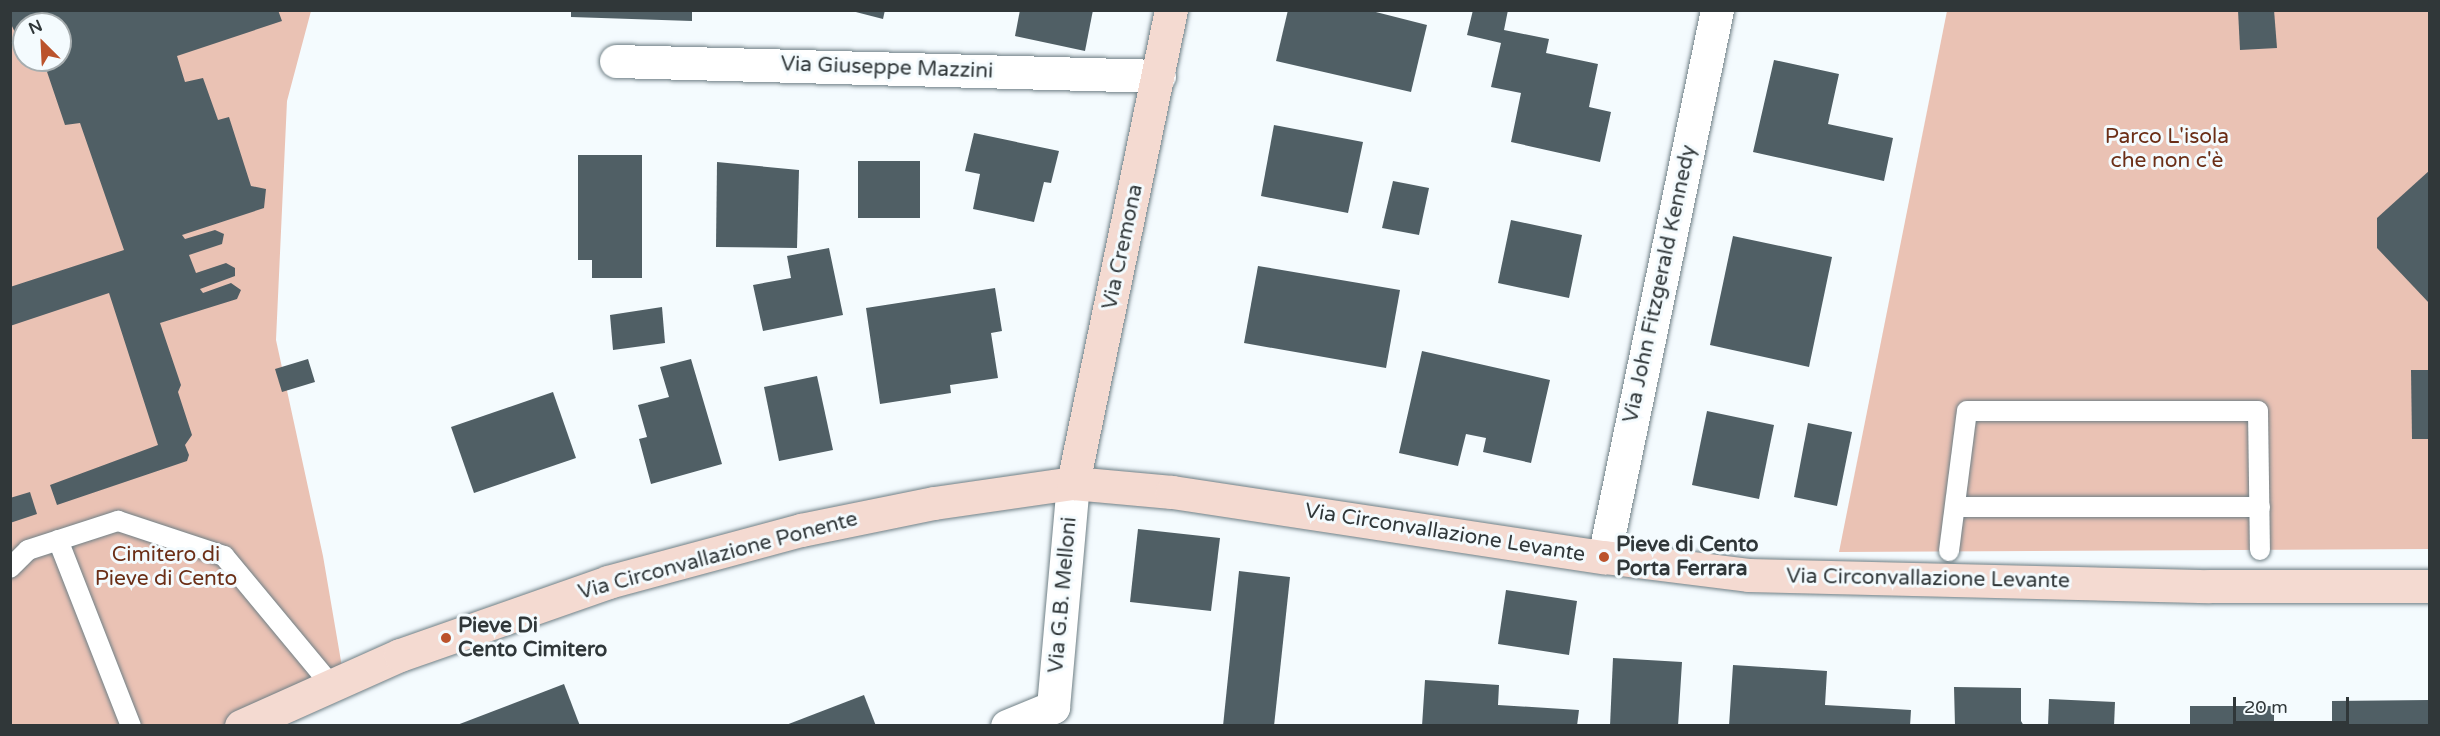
<!DOCTYPE html>
<meta charset="utf-8">
<style>
body{margin:0}
#map{position:relative;width:2440px;height:736px;overflow:hidden;background:#f4fbfe;font-family:"Varela Round",sans-serif}
div>[style]{position:absolute}
.green>*{inset:0;background:#eac2b4}
.building>*{inset:0;background:#505f65}
.roads{filter:drop-shadow(0 0 2px #6f7f85) drop-shadow(0 0 2px #6f7f85)}
.lane>*{height:20px;margin:-10px;padding:0 10px;transform-origin:10px;border-radius:10px;background:#fff}
.street>*{height:33px;margin:-16.5px;padding:0 16.5px;transform-origin:16.5px;border-radius:16.5px;background:#fff}
.secondary>*{height:33px;margin:-16.5px;padding:0 16.5px;transform-origin:16.5px;border-radius:16.5px;background:#f4dad1}
.dots>*{width:16px;height:16px;translate:-50% -50%;box-sizing:border-box;border:3px solid #f4fbfe;border-radius:50%}
span{translate:-50% -50%;white-space:nowrap;text-align:center;line-height:1.15;-webkit-text-stroke:6px #f4fbfe;paint-order:stroke}
.street-label{font-size:21px;color:#303739}
.park-label{font-size:21px;color:#6b2e16}
.poi-label{font-size:21px;color:#303739;font-weight:700}
.left{translate:0 -50%;text-align:left}
.frame{position:absolute;inset:0;border:12px solid #303739;pointer-events:none}
.north{position:absolute;left:12px;top:12px;width:60px;height:60px;box-sizing:border-box;background:#f4fbfe;border:2px solid #a6adaf;border-radius:50%;rotate:336deg;font-size:16px;font-weight:700;line-height:24px;text-align:center;color:#303739}
.north::after{content:'';display:block;margin:auto;width:21px;height:27px;background:#bb532c;clip-path:polygon(50% 0,100% 100%,50% 72%,0 100%)}
.scale{position:absolute;left:2233px;top:697px;width:116px;height:27px;box-sizing:border-box;border:3px solid #303739;border-top:0;padding-left:8px;font-size:18px;line-height:21px;white-space:nowrap;color:#303739;-webkit-text-stroke:4px #f4fbfe;paint-order:stroke}
</style>
<div id="map">
<div class="green">
<div style="clip-path:polygon(evenodd,10px 11px,311px 11px,287px 101px,276px 340px,323px 556px,342px 667px,222px 725px,11px 725px,10px 11px,24px 24px,60px 24px,60px 60px,24px 60px,24px 24px)"></div>
<div style="clip-path:polygon(1947px 11px,2429px 11px,2429px 549px,1839px 552px)"></div>
</div>
<div class="building">
<div style="clip-path:polygon(10px 10px,278px 10px,282px 21px,177px 56px,185px 82px,203px 78px,218px 120px,229px 117px,251px 186px,266px 189px,264px 208px,182px 235px,185px 239px,215px 230px,224px 234px,222px 244px,189px 255px,196px 273px,226px 263px,235px 268px,235px 276px,200px 289px,203px 293px,231px 283px,241px 290px,237px 299px,160px 323px,181px 385px,178px 392px,192px 435px,185px 445px,189px 455px,187px 461px,57px 505px,50px 485px,158px 445px,109px 293px,10px 326px,10px 287px,124px 250px,80px 123px,65px 125px,43px 60px,60px 60px,60px 24px,24px 24px,24px 51px,10px 22px)"></div>
<div style="clip-path:polygon(571px 10px,692px 10px,692px 21px,571px 17px)"></div>
<div style="clip-path:polygon(848px 10px,885px 10px,883px 19px)"></div>
<div style="clip-path:polygon(1020px 10px,1093px 10px,1085px 51px,1015px 36px)"></div>
<div style="clip-path:polygon(1288px 10px,1368px 10px,1427px 25px,1411px 92px,1276px 61px)"></div>
<div style="clip-path:polygon(1473px 10px,1508px 10px,1504px 30px,1549px 39px,1546px 53px,1598px 64px,1589px 107px,1611px 112px,1600px 162px,1511px 142px,1521px 93px,1491px 87px,1501px 43px,1467px 35px)"></div>
<div style="clip-path:polygon(2238px 10px,2274px 10px,2277px 48px,2240px 50px)"></div>
<div style="clip-path:polygon(1774px 60px,1839px 74px,1828px 124px,1893px 138px,1884px 181px,1753px 152px)"></div>
<div style="clip-path:polygon(1274px 125px,1363px 142px,1348px 213px,1261px 196px)"></div>
<div style="clip-path:polygon(974px 133px,1059px 151px,1051px 183px,1044px 182px,1034px 222px,973px 209px,980px 174px,965px 171px)"></div>
<div style="clip-path:polygon(578px 155px,642px 155px,642px 278px,592px 278px,592px 260px,578px 260px)"></div>
<div style="clip-path:polygon(858px 161px,920px 161px,920px 218px,858px 218px)"></div>
<div style="clip-path:polygon(717px 162px,799px 170px,797px 248px,716px 247px)"></div>
<div style="clip-path:polygon(2430px 170px,2430px 304px,2377px 248px,2377px 218px)"></div>
<div style="clip-path:polygon(1393px 181px,1429px 188px,1419px 235px,1382px 228px)"></div>
<div style="clip-path:polygon(1511px 220px,1582px 235px,1569px 298px,1498px 283px)"></div>
<div style="clip-path:polygon(1733px 236px,1832px 257px,1809px 367px,1710px 345px)"></div>
<div style="clip-path:polygon(829px 248px,843px 315px,763px 331px,753px 285px,791px 278px,787px 256px)"></div>
<div style="clip-path:polygon(1258px 266px,1400px 290px,1386px 368px,1244px 343px)"></div>
<div style="clip-path:polygon(995px 288px,1002px 331px,991px 333px,998px 378px,950px 385px,951px 393px,880px 404px,866px 308px)"></div>
<div style="clip-path:polygon(662px 307px,665px 343px,613px 350px,610px 315px)"></div>
<div style="clip-path:polygon(1422px 351px,1550px 380px,1531px 463px,1483px 452px,1486px 438px,1466px 434px,1458px 466px,1399px 453px)"></div>
<div style="clip-path:polygon(308px 359px,315px 382px,282px 392px,275px 369px)"></div>
<div style="clip-path:polygon(691px 359px,722px 464px,651px 484px,639px 439px,647px 437px,638px 405px,669px 397px,660px 367px)"></div>
<div style="clip-path:polygon(2411px 370px,2430px 370px,2430px 439px,2412px 439px)"></div>
<div style="clip-path:polygon(817px 376px,833px 450px,779px 461px,764px 387px)"></div>
<div style="clip-path:polygon(553px 392px,576px 458px,474px 493px,451px 427px)"></div>
<div style="clip-path:polygon(1707px 411px,1774px 425px,1759px 499px,1692px 485px)"></div>
<div style="clip-path:polygon(1808px 423px,1852px 432px,1837px 506px,1794px 497px)"></div>
<div style="clip-path:polygon(30px 492px,37px 514px,10px 523px,10px 498px)"></div>
<div style="clip-path:polygon(1138px 529px,1220px 538px,1211px 611px,1130px 602px)"></div>
<div style="clip-path:polygon(1239px 571px,1290px 577px,1274px 726px,1223px 726px)"></div>
<div style="clip-path:polygon(1506px 590px,1577px 601px,1569px 655px,1498px 644px)"></div>
<div style="clip-path:polygon(1613px 658px,1682px 662px,1678px 726px,1610px 726px)"></div>
<div style="clip-path:polygon(1733px 665px,1827px 671px,1825px 705px,1911px 710px,1910px 726px,1729px 726px)"></div>
<div style="clip-path:polygon(1425px 680px,1499px 685px,1498px 705px,1579px 710px,1577px 726px,1422px 726px)"></div>
<div style="clip-path:polygon(564px 684px,580px 726px,457px 726px,457px 725px)"></div>
<div style="clip-path:polygon(1954px 687px,2021px 688px,2021px 721px,2024px 726px,1955px 726px)"></div>
<div style="clip-path:polygon(864px 695px,876px 726px,786px 726px,786px 725px)"></div>
<div style="clip-path:polygon(2049px 699px,2115px 702px,2114px 726px,2048px 726px)"></div>
<div style="clip-path:polygon(2430px 700px,2430px 726px,2332px 726px,2332px 701px)"></div>
<div style="clip-path:polygon(2190px 706px,2274px 706px,2274px 726px,2190px 726px)"></div>
</div>
<div class="roads">
<div class="lane">
<div style="left:1955px;top:507px;width:305px"></div>
<div style="left:58px;top:540px;width:200px;rotate:68.6deg"></div>
<div style="left:1949px;top:551px;width:141px;rotate:-82.7deg"></div>
<div style="left:1967px;top:411px;width:291px"></div>
<div style="left:2258px;top:411px;width:139px;rotate:89.2deg"></div>
<div style="left:10px;top:568px;width:25px;rotate:-45deg"></div>
<div style="left:28px;top:550px;width:95px;rotate:-17.9deg"></div>
<div style="left:118px;top:521px;width:112px;rotate:18.3deg"></div>
<div style="left:224px;top:556px;width:168px;rotate:50.3deg"></div>
</div>
<div class="street">
<div style="left:616px;top:61px;width:543px;rotate:1.58deg"></div>
<div style="left:1604px;top:557px;width:559px;rotate:-78.33deg"></div>
<div style="left:1053px;top:707px;width:225px;rotate:-84.9deg"></div>
<div style="left:1007px;top:726px;width:50px;rotate:-22.4deg"></div>
</div>
<div class="secondary">
<div style="left:1073px;top:483px;width:483px;rotate:-78.3deg"></div>
<div style="left:241px;top:726px;width:174px;rotate:-24.1deg"></div>
<div style="left:400px;top:655px;width:220px;rotate:-19.3deg"></div>
<div style="left:608px;top:582px;width:200px;rotate:-15.1deg"></div>
<div style="left:801px;top:530px;width:136px;rotate:-11.5deg"></div>
<div style="left:934px;top:503px;width:140px;rotate:-8.2deg"></div>
<div style="left:1073px;top:483px;width:99px;rotate:5.2deg"></div>
<div style="left:1172px;top:492px;width:437px;rotate:8.6deg"></div>
<div style="left:1604px;top:557px;width:145px;rotate:7.1deg"></div>
<div style="left:1748px;top:575px;width:461px;rotate:1.4deg"></div>
<div style="left:2209px;top:586px;width:221px"></div>
</div>
</div>
<div class="dots">
<div style="left:1604px;top:557px;background:#bb532c"></div>
<div style="left:446px;top:638px;background:#bb532c"></div>
</div>
<div class="street-label">
<span style="left:887px;top:68px;rotate:2deg">Via Giuseppe Mazzini</span>
<span style="left:1123px;top:247px;rotate:-78deg">Via Cremona</span>
<span style="left:1660px;top:284px;rotate:-78deg">Via John Fitzgerald Kennedy</span>
<span style="left:1445px;top:533px;rotate:9deg">Via Circonvallazione Levante</span>
<span style="left:718px;top:556px;rotate:-15deg">Via Circonvallazione Ponente</span>
<span style="left:1928px;top:579px;rotate:1deg">Via Circonvallazione Levante</span>
<span style="left:1063px;top:595px;rotate:-85deg">Via G.B. Melloni</span>
</div>
<div class="park-label">
<span style="left:2167px;top:149px">Parco L'isola<br>che non c'è</span>
<span style="left:166px;top:567px">Cimitero di<br>Pieve di Cento</span>
</div>
<div class="poi-label">
<span class="left" style="left:1616px;top:557px">Pieve di Cento<br>Porta Ferrara</span>
<span class="left" style="left:458px;top:638px">Pieve Di<br>Cento Cimitero</span>
</div>
<div class="frame"></div>
<div class="north">N</div>
<div class="scale">20 m</div>
</div>
